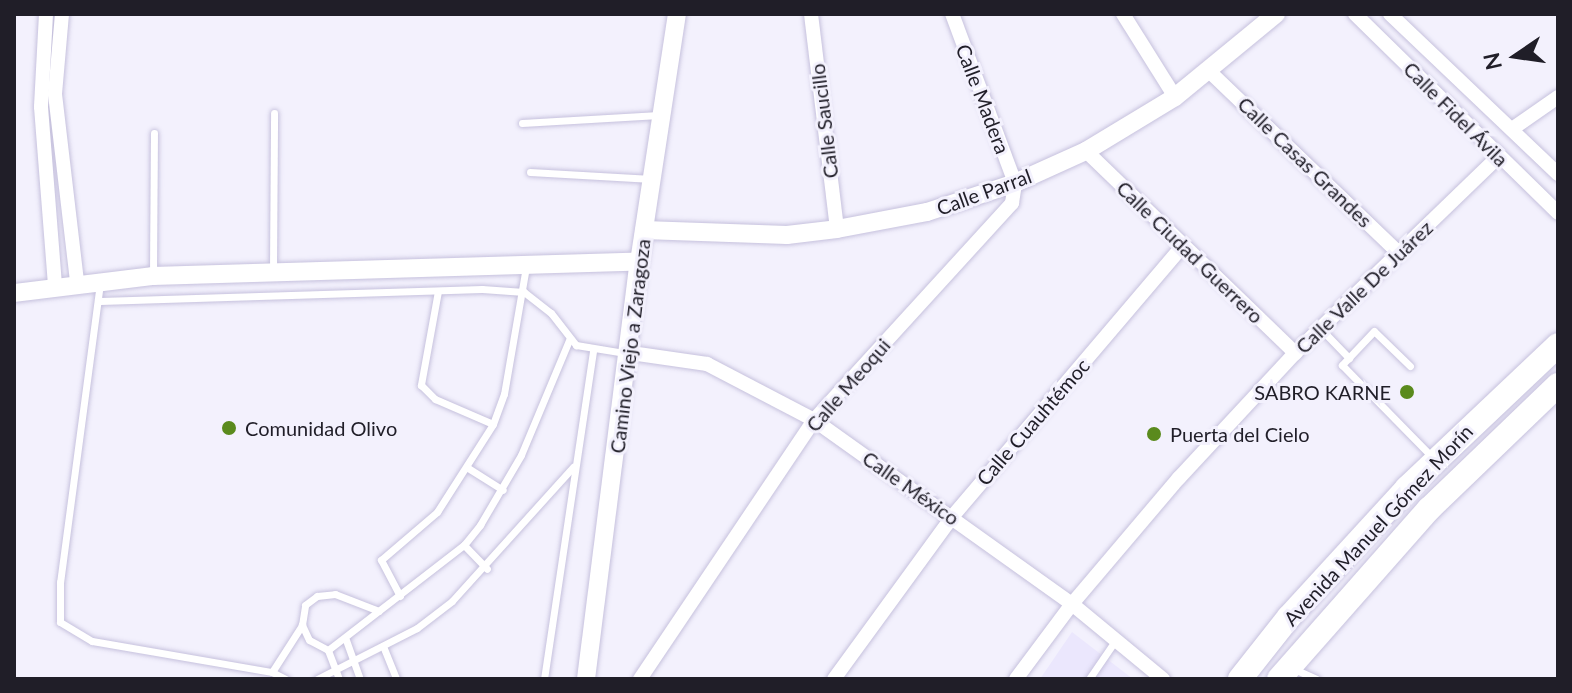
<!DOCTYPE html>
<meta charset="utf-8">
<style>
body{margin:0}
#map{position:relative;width:1572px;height:693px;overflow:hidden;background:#f3f1fd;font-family:Lato,sans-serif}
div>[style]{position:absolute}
.built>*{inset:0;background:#ebe7fd}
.roads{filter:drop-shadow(0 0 2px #c6c1dd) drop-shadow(0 0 2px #c6c1dd)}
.service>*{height:7px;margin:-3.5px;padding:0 3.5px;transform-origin:3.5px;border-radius:3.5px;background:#fff}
.minor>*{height:14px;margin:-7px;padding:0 7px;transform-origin:7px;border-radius:7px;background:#fff}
.tertiary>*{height:18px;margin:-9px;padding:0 9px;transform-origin:9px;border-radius:9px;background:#fff}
.primary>*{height:24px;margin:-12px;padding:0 12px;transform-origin:12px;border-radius:12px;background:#fff}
.dots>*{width:22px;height:22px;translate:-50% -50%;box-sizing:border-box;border:4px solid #f3f1fd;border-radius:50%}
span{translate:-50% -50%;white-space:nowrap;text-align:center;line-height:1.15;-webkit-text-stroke:6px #f3f1fd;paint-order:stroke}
.street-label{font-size:20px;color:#201e28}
.poi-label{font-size:20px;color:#201e28}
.right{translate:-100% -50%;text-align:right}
.left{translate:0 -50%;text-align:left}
.frame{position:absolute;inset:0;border:16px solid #201e28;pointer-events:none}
.north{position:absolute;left:1476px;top:16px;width:80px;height:80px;-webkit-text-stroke:6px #f3f1fd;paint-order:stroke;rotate:257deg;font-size:22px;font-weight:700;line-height:32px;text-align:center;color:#201e28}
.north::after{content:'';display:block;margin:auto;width:28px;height:36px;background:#201e28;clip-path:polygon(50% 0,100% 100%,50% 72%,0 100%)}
</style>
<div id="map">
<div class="built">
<div style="clip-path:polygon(1072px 632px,1133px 679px,1040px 679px)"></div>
</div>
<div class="roads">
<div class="service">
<div style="left:522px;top:123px;width:137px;rotate:-3.3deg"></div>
<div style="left:530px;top:172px;width:122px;rotate:3.3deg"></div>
<div style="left:273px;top:269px;width:156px;rotate:-89.6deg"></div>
<div style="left:153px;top:273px;width:140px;rotate:-89.6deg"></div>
<div style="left:100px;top:283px;width:302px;rotate:97.6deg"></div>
<div style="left:60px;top:582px;width:40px;rotate:90deg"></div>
<div style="left:60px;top:622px;width:37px;rotate:31deg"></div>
<div style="left:92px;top:641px;width:183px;rotate:9.8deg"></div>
<div style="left:272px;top:672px;width:16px;rotate:27deg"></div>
<div style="left:438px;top:291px;width:96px;rotate:100.3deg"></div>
<div style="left:421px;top:385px;width:20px;rotate:45deg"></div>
<div style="left:435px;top:399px;width:63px;rotate:23.3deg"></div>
<div style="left:100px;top:301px;width:382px;rotate:-1.8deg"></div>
<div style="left:482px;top:289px;width:42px;rotate:4.1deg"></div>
<div style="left:524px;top:292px;width:34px;rotate:38deg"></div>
<div style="left:551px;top:313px;width:41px;rotate:52deg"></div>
<div style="left:576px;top:345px;width:50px;rotate:9.3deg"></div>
<div style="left:1320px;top:328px;width:42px;rotate:46deg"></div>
<div style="left:1410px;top:366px;width:50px;rotate:-135.8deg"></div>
<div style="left:1374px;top:331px;width:47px;rotate:133.3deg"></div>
<div style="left:1342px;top:365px;width:129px;rotate:45.6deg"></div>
<div style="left:468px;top:468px;width:41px;rotate:32.2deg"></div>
<div style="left:464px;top:545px;width:33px;rotate:46deg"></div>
<div style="left:400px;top:596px;width:41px;rotate:-117.8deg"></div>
<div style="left:381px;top:560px;width:74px;rotate:-40.6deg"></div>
<div style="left:437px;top:512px;width:104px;rotate:-57.5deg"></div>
<div style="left:493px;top:424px;width:32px;rotate:-70deg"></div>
<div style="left:504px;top:394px;width:129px;rotate:-80.2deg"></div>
<div style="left:346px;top:640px;width:41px;rotate:70.3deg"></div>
<div style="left:383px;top:646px;width:35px;rotate:68deg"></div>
<div style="left:328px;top:650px;width:172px;rotate:-37.7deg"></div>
<div style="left:464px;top:545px;width:26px;rotate:-51deg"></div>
<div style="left:480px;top:525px;width:81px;rotate:-59.6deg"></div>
<div style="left:521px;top:455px;width:125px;rotate:-67.3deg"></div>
<div style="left:1294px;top:669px;width:24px;rotate:24deg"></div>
<div style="left:272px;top:672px;width:56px;rotate:-57.4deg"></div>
<div style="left:317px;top:679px;width:112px;rotate:-27deg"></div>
<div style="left:417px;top:628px;width:44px;rotate:-37.6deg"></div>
<div style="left:452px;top:601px;width:181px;rotate:-47.9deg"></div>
<div style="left:339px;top:679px;width:31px;rotate:-111deg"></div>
<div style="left:328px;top:650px;width:21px;rotate:-152deg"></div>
<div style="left:309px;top:640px;width:17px;rotate:-115deg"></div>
<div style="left:302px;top:625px;width:20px;rotate:-81deg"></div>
<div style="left:305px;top:605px;width:15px;rotate:-37deg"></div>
<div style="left:317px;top:596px;width:18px;rotate:-6deg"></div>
<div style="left:335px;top:594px;width:47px;rotate:21.1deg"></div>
<div style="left:544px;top:679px;width:332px;rotate:-81.5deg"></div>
<div style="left:1089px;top:679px;width:46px;rotate:-55.6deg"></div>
</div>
<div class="minor">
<div style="left:46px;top:14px;width:93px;rotate:93.1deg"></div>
<div style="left:41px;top:107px;width:180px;rotate:85.5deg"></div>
<div style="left:62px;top:14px;width:80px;rotate:95deg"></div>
<div style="left:55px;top:94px;width:189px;rotate:83.3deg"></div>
<div style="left:811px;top:14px;width:217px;rotate:83.1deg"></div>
<div style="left:1123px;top:14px;width:98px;rotate:57.9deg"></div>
<div style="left:1355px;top:14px;width:284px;rotate:44.4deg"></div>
<div style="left:1390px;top:14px;width:232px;rotate:43.6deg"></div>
<div style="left:1210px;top:72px;width:262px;rotate:43.8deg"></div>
<div style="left:1512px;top:129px;width:56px;rotate:-34.8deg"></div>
<div style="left:1086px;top:151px;width:291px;rotate:44deg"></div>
<div style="left:631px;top:353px;width:77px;rotate:8.2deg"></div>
<div style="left:707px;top:364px;width:121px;rotate:27.6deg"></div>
<div style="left:814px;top:420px;width:317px;rotate:35.5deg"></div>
<div style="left:1072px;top:604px;width:118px;rotate:39.5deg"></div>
<div style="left:640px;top:679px;width:312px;rotate:-56.1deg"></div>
<div style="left:814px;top:420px;width:294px;rotate:-47.6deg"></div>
<div style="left:1012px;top:203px;width:20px;rotate:-81deg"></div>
<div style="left:1015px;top:183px;width:180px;rotate:-110.4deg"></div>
<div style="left:834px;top:679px;width:200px;rotate:-53.9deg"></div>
<div style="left:952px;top:517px;width:355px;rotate:-49.6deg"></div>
<div style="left:1016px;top:679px;width:94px;rotate:-53.3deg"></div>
<div style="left:1072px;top:604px;width:165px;rotate:-49.7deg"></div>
<div style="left:1179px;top:478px;width:171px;rotate:-47.1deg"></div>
<div style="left:1295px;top:353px;width:284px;rotate:-44deg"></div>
</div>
<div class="tertiary">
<div style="left:644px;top:230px;width:143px;rotate:2deg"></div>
<div style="left:787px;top:235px;width:50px;rotate:-6.8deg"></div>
<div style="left:837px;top:229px;width:92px;rotate:-10.7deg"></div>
<div style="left:927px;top:212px;width:93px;rotate:-18.2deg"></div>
<div style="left:1015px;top:183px;width:78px;rotate:-24.3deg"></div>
<div style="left:1086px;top:151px;width:104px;rotate:-31.2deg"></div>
<div style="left:1175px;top:97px;width:131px;rotate:-39.4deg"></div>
<div style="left:14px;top:293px;width:140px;rotate:-7deg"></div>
<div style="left:153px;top:276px;width:486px;rotate:-1.7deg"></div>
<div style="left:586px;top:679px;width:420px;rotate:-82.8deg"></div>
<div style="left:639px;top:262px;width:251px;rotate:-81.3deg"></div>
</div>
<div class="primary">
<div style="left:1240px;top:679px;width:79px;rotate:-51.7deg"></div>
<div style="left:1289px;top:617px;width:175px;rotate:-47.5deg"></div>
<div style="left:1407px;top:488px;width:208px;rotate:-43.4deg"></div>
<div style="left:1279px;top:679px;width:227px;rotate:-48.6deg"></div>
<div style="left:1429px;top:509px;width:179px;rotate:-43.9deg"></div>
</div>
</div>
<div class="dots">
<div style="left:1407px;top:392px;background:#5a8a1d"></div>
<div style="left:229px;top:428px;background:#5a8a1d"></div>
<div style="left:1154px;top:434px;background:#5a8a1d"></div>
</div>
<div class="street-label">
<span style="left:983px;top:99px;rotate:69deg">Calle Madera</span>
<span style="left:1456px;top:114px;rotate:45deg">Calle Fidel Ávila</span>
<span style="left:824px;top:121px;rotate:-97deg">Calle Saucillo</span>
<span style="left:1305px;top:162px;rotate:44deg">Calle Casas Grandes</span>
<span style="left:984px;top:192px;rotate:-20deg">Calle Parral</span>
<span style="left:1190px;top:252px;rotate:44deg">Calle Ciudad Guerrero</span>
<span style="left:1364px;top:287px;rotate:-44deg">Calle Valle De Juárez</span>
<span style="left:630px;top:346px;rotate:-83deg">Camino Viejo a Zaragoza</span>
<span style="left:848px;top:385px;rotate:-49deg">Calle Meoqui</span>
<span style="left:1033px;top:422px;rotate:-49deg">Calle Cuauhtémoc</span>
<span style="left:911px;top:488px;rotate:35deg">Calle México</span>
<span style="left:1378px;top:525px;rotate:-47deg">Avenida Manuel Gómez Morín</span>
</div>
<div class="poi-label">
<span class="right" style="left:1391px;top:392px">SABRO KARNE</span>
<span class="left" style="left:245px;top:428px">Comunidad Olivo</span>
<span class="left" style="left:1170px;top:434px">Puerta del Cielo</span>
</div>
<div class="frame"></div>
<div class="north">N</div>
</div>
